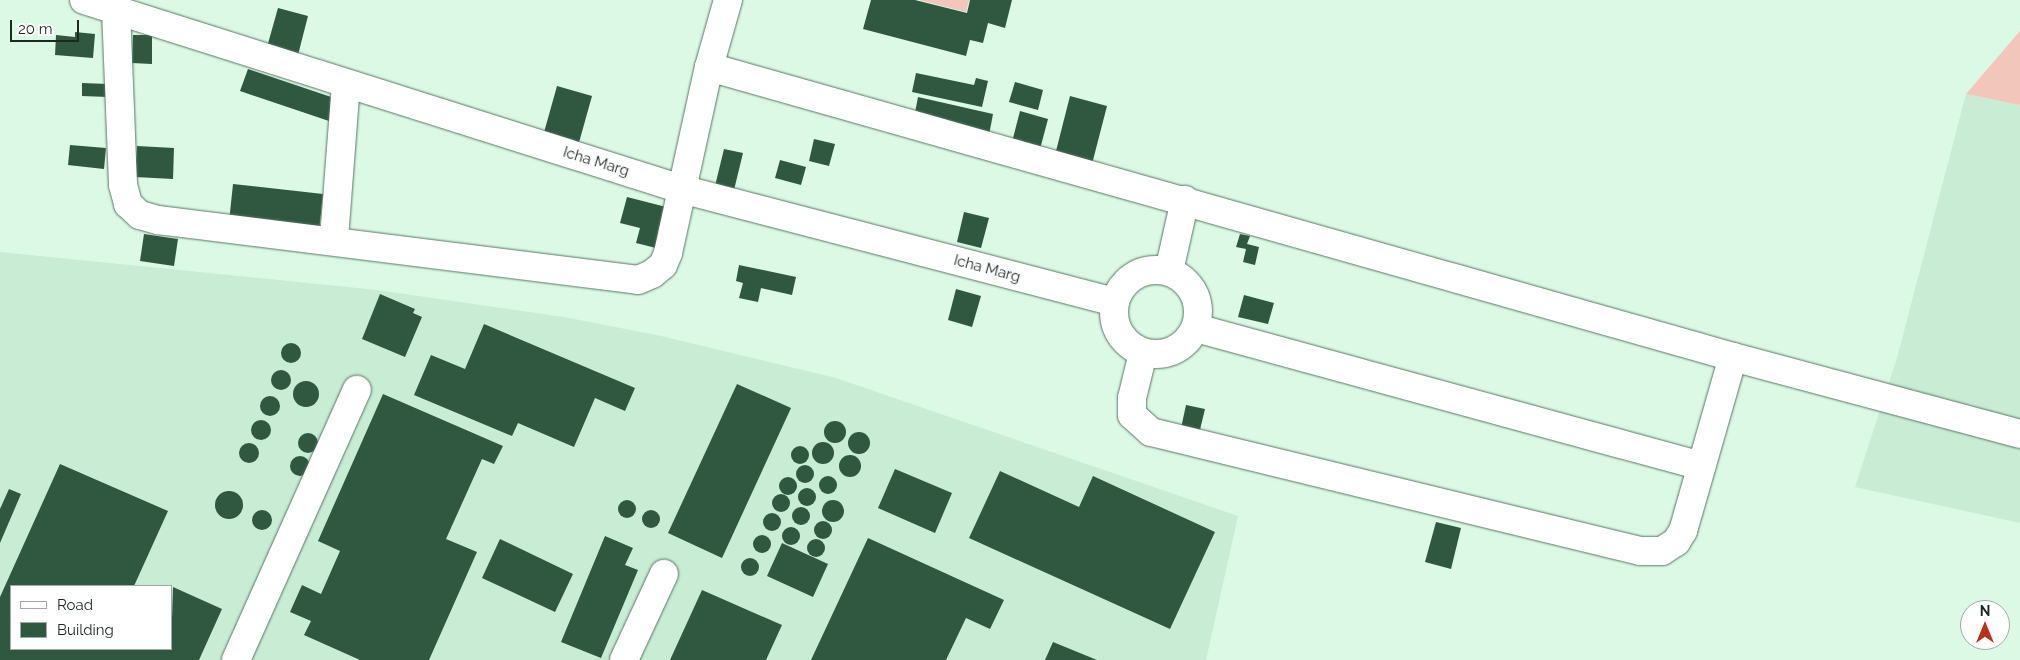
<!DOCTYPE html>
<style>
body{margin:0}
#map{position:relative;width:2020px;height:660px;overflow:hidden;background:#dbf9e5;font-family:Raleway,sans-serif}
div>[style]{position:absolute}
.built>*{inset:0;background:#c8ecd4}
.green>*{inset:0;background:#f3c6bc}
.building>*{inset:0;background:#305740}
.round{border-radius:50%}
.roads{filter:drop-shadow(0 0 1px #5b7564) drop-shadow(0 0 1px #5b7564)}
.minor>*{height:28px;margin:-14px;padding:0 14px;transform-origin:14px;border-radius:14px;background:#fff}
.minor>.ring{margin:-14px;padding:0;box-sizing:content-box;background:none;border:28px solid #fff;border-radius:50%}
span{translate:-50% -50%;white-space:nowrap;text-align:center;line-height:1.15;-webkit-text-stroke:5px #fff;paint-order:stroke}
.street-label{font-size:15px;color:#1d2821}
.legend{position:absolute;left:10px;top:585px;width:162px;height:65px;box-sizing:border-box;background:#fff;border:1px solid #a5a9a6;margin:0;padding:6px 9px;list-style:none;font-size:15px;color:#1d2821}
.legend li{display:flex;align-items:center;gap:10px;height:25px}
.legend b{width:25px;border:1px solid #a5a9a6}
.north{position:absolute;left:1960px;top:600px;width:50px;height:50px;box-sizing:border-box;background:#fff;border:1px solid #a5a9a6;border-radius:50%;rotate:0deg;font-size:14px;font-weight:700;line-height:20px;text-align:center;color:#1d2821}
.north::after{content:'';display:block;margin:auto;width:18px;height:22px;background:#bd3217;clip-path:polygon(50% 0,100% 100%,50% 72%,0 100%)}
.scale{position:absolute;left:10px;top:20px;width:69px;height:22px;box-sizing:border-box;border:2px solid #1d2821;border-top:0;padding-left:6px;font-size:15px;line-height:18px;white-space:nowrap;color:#1d2821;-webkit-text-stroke:4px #fff;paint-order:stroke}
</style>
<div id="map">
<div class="built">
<div style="clip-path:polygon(1966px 94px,2020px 105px,2020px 523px,1855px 487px,1897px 358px)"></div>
<div style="clip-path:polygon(evenodd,0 252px,377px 290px,564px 317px,661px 336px,836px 378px,1238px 516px,1206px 660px,0 660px,0 252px,11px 586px,171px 586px,171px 649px,11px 649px,11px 586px)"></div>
</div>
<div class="green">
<div style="clip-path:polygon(919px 0,969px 0,966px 12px)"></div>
<div style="clip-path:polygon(2020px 31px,2020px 105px,1966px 94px)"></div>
</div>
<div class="building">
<div style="clip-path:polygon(871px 0,915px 0,967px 13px,970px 0,1012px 0,1005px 28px,988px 23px,983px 43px,970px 40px,966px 56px,863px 29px)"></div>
<div style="clip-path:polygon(278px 8px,308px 16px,298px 55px,267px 47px)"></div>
<div style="clip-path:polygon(75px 32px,95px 34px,93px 58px,55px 55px,56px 35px,75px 37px)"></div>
<div style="clip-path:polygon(133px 35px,152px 35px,152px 64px,132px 63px)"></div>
<div style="clip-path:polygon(248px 69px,337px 99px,329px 121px,240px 91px)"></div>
<div style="clip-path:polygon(916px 73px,974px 85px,976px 78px,988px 81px,982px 107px,912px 92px)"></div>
<div style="clip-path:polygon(1015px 82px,1043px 90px,1038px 110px,1009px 102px)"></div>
<div style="clip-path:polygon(82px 83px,108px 84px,108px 97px,82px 96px)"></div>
<div style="clip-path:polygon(557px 86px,592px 96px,578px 146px,543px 136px)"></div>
<div style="clip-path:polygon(1070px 96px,1107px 106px,1092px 164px,1055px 155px)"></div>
<div style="clip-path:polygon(918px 97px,993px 114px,989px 135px,914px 118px)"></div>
<div style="clip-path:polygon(1020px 111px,1048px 119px,1039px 153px,1011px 146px)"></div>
<div style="clip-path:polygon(814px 139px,835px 144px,829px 166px,809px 161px)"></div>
<div style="clip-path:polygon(70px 145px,106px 148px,104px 169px,68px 165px)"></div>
<div style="clip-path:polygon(137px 146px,174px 148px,173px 179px,135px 177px)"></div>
<div style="clip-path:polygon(724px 149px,743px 153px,734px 190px,715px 186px)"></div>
<div style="clip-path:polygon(780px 160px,806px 167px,801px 185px,775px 178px)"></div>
<div style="clip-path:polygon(233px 184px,323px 194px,319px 232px,229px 222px)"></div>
<div style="clip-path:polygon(627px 197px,670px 208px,660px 249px,636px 243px,640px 228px,620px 223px)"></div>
<div style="clip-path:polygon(964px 212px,989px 218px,981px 248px,957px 242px)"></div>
<div style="clip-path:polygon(144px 234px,178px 239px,174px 266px,140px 261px)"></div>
<div style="clip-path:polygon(1240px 234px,1250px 236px,1247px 244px,1259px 247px,1255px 265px,1243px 262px,1246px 249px,1236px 247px)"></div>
<div style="clip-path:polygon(739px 265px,796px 277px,792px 295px,761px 288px,758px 302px,739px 298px,743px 283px,736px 281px)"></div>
<div style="clip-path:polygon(956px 289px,981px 296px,972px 327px,948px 320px)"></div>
<div style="clip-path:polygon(380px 294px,415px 309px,413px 313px,422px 317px,405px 357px,362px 339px)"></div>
<div style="clip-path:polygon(1244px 295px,1274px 303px,1268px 324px,1238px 317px)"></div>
<div style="clip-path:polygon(484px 324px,635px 388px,625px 411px,595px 398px,574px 447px,518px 423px,512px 436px,414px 395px,431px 355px,465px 369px)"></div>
<div class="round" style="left:281px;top:343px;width:20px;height:20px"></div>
<div class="round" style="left:271px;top:370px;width:20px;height:20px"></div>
<div class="round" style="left:293px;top:381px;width:26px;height:26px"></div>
<div style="clip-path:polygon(737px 384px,791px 408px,722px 558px,668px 533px)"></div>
<div style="clip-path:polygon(383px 394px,503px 446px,494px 464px,482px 459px,446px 539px,477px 552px,429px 660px,360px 660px,304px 635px,311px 621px,290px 612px,302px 585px,321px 594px,340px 551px,318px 541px)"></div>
<div class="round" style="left:260px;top:396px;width:20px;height:20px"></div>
<div style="clip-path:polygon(1186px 405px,1205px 409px,1198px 438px,1180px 433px)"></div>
<div class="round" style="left:251px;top:420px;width:20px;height:20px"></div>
<div class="round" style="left:824px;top:421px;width:22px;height:22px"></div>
<div class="round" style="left:848px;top:432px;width:22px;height:22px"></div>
<div class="round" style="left:298px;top:433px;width:20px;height:20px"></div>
<div class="round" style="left:812px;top:442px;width:22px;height:22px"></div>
<div class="round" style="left:239px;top:443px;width:20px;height:20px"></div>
<div class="round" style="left:791px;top:446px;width:18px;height:18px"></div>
<div class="round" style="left:839px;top:455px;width:22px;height:22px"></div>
<div class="round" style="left:290px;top:456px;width:20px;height:20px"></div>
<div style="clip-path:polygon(60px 464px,168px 511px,134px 586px,11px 586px,11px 649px,171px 649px,173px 587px,222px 609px,199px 660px,0 660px,0 597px)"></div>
<div class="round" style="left:796px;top:465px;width:18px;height:18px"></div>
<div style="clip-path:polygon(895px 469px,952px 493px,935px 533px,878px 508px)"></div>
<div style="clip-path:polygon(1000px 471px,1079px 507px,1093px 476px,1215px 532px,1170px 629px,969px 538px)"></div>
<div class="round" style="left:819px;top:476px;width:18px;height:18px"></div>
<div class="round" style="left:779px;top:477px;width:18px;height:18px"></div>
<div class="round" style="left:798px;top:488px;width:18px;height:18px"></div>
<div style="clip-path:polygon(9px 489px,21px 494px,0 543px,0 509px)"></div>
<div class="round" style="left:215px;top:491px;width:28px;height:28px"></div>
<div class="round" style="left:772px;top:494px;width:18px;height:18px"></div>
<div class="round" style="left:618px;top:500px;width:18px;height:18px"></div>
<div class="round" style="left:822px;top:500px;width:22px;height:22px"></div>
<div class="round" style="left:792px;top:507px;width:18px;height:18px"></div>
<div class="round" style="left:252px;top:510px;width:20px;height:20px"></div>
<div class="round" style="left:642px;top:510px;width:18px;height:18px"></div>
<div class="round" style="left:763px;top:513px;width:18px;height:18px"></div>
<div class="round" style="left:814px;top:521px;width:18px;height:18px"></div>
<div style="clip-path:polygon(1436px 522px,1461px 528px,1451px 569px,1425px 562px)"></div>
<div class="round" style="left:782px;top:527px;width:18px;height:18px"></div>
<div class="round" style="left:753px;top:535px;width:18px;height:18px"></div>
<div style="clip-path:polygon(605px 536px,633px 548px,625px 565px,638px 570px,601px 658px,561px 642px)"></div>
<div style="clip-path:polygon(868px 538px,1004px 600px,990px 629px,966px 618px,946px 660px,811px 660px)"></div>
<div class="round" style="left:807px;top:539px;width:18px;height:18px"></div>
<div style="clip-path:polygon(500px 539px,573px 574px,555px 612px,482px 578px)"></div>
<div style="clip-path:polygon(782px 543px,828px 564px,813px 597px,767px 576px)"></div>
<div class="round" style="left:741px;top:558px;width:18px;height:18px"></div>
<div style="clip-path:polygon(702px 590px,782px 625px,766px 660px,670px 660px)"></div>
<div style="clip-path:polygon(1053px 642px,1097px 660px,1045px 660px)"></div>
</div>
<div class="roads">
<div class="minor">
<div style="left:84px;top:0;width:626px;rotate:17.57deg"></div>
<div style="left:681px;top:189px;width:448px;rotate:14.6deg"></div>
<div style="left:116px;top:10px;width:175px;rotate:87.7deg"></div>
<div style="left:123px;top:185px;width:20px;rotate:75deg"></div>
<div style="left:128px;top:204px;width:16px;rotate:43deg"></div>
<div style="left:140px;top:215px;width:19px;rotate:16deg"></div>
<div style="left:158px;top:220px;width:484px;rotate:7.1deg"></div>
<div style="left:638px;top:280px;width:15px;rotate:-23deg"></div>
<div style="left:652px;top:274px;width:14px;rotate:-39deg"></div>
<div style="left:663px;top:265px;width:13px;rotate:-67deg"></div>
<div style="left:668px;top:253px;width:190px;rotate:-77.6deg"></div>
<div style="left:709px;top:67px;width:70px;rotate:-74.2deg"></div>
<div style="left:709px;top:67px;width:1064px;rotate:15.81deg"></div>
<div style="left:1733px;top:357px;width:297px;rotate:15deg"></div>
<div style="left:334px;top:239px;width:156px;rotate:-85.6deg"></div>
<div class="ring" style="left:1114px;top:270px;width:56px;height:56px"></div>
<div style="left:1169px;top:271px;width:73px;rotate:-77.3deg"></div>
<div style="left:1196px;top:328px;width:524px;rotate:15.28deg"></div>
<div style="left:1143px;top:353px;width:46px;rotate:103.7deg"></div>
<div style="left:1132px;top:398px;width:17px;rotate:90deg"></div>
<div style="left:1132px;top:415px;width:25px;rotate:42deg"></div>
<div style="left:1151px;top:432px;width:503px;rotate:13.68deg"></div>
<div style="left:1640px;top:551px;width:22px"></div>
<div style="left:1662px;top:551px;width:17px;rotate:-33deg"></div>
<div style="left:1676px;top:542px;width:13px;rotate:-58deg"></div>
<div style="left:1683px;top:531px;width:181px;rotate:-74deg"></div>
<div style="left:236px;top:660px;width:296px;rotate:-65.9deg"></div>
<div style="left:624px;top:660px;width:95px;rotate:-65.1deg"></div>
</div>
</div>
<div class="street-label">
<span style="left:596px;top:162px;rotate:17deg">Icha Marg</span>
<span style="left:987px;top:269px;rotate:15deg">Icha Marg</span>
</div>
<ul class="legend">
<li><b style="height:6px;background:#fff"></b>Road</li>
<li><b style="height:14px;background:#305740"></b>Building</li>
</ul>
<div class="north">N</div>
<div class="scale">20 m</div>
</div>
